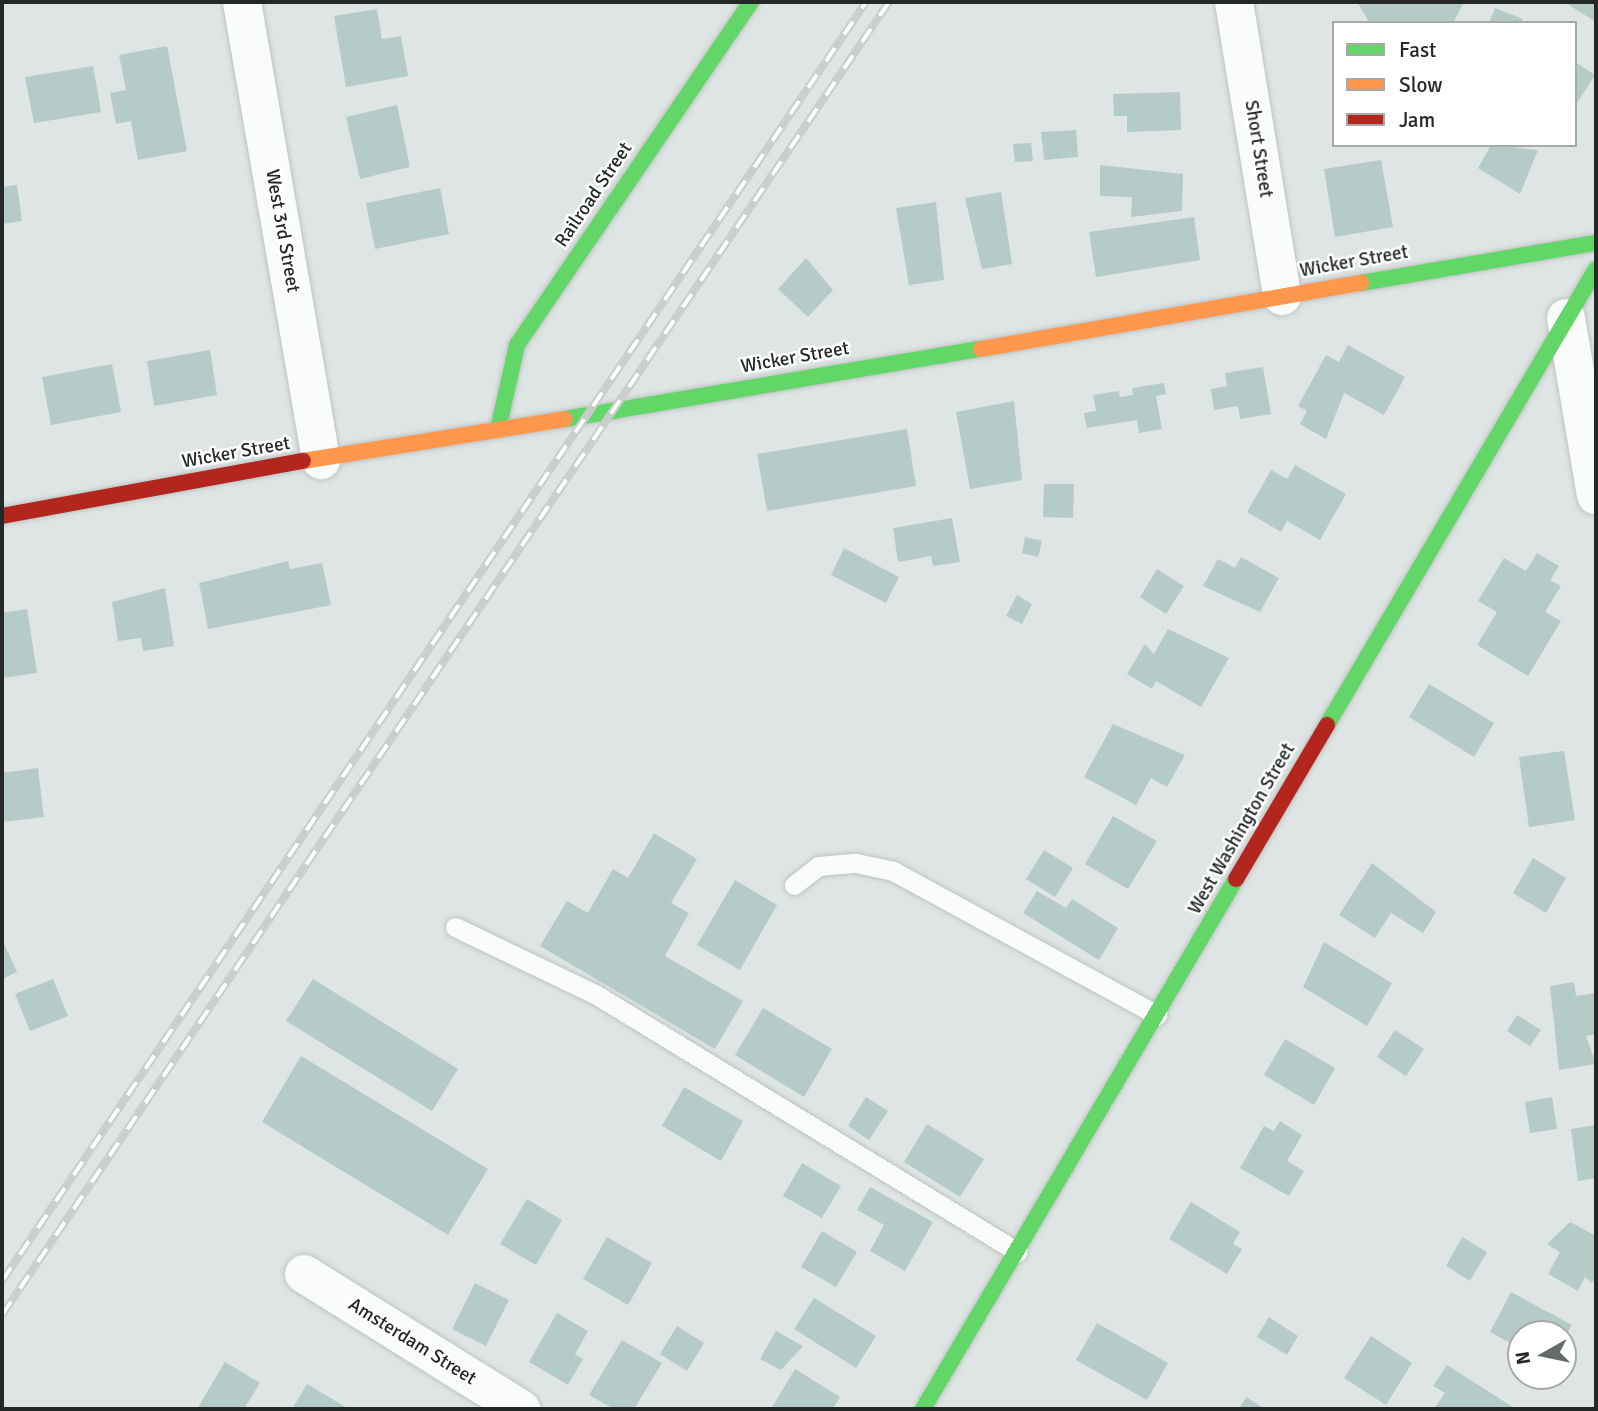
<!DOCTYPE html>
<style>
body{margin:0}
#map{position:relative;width:1598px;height:1411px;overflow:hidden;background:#dee5e4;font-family:Signika,sans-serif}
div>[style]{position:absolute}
.building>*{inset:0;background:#b5cbc7}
.roads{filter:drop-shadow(0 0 2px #bec3c2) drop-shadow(0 0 2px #bec3c2)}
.lane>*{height:19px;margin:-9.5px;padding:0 9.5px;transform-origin:9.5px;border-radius:9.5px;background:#fafbfb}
.street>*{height:38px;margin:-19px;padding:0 19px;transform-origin:19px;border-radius:19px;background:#fafbfb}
.fast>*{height:16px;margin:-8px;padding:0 8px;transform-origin:8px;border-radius:8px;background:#63d668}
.slow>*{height:16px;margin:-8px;padding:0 8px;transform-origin:8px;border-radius:8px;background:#ff974d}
.jam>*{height:16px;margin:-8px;padding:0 8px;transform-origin:8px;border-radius:8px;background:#b3261e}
.rail>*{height:8px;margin-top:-4px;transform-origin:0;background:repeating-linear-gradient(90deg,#fff 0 16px,#cbcdcd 0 32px);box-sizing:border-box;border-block:2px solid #cbcdcd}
span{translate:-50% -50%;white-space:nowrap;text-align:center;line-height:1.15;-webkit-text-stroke:5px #fff;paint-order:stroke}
.street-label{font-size:19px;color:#242928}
.frame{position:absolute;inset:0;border:4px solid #242928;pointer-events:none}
.legend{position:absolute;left:1332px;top:21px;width:245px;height:126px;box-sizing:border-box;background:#fff;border:2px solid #a7a9a9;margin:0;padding:9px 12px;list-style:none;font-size:21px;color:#242928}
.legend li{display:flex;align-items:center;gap:14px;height:35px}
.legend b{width:35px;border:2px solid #a7a9a9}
.north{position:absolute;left:1507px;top:1320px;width:70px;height:70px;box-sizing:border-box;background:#fff;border:2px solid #a7a9a9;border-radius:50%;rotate:261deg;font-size:19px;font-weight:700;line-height:28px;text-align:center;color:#242928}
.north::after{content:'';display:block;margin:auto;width:24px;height:32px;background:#656b6a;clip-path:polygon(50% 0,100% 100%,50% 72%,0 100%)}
</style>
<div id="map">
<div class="building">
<div style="clip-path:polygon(1357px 2px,1464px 2px,1453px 23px,1370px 23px)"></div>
<div style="clip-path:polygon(1564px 2px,1596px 2px,1596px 22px)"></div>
<div style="clip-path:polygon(1495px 8px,1523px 19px,1521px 23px,1489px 23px)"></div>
<div style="clip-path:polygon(377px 9px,382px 39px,401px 36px,408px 76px,346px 87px,334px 16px)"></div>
<div style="clip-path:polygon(167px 46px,187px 151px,138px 160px,131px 121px,116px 124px,110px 93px,126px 90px,119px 55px)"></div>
<div style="clip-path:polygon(1575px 62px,1595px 75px,1575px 106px)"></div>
<div style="clip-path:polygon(93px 66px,101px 112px,34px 123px,25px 77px)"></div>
<div style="clip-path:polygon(1180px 92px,1181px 130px,1127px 132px,1127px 116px,1114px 116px,1113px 94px)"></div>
<div style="clip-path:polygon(397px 105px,410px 167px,360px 179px,346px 117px)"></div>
<div style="clip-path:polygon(1076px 130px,1078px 157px,1044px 160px,1041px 132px)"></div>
<div style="clip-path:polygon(1031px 143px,1033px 161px,1015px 162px,1013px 144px)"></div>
<div style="clip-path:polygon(1491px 145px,1538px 150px,1520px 194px,1478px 168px)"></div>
<div style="clip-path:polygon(1381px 160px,1393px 227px,1335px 237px,1324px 169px)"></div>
<div style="clip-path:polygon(1100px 165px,1183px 174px,1182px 211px,1131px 217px,1132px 197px,1100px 196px)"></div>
<div style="clip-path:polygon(17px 185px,22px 221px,2px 224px,2px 187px)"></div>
<div style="clip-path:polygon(440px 188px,449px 234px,375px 249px,366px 203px)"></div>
<div style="clip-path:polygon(1001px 192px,1012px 264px,982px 269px,965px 198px)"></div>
<div style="clip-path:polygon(936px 202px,944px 280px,909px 285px,896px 208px)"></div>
<div style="clip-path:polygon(1194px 217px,1200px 260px,1096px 277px,1089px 232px)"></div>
<div style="clip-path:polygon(806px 258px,833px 290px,808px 317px,778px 289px)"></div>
<div style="clip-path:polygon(1348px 345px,1405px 377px,1384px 415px,1344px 393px,1326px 439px,1300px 424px,1307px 411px,1298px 406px,1326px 355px,1339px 362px)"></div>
<div style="clip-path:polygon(210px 350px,217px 395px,154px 406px,147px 361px)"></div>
<div style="clip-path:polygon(112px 364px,121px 412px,51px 425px,42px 377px)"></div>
<div style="clip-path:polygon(1263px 367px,1271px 414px,1240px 419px,1238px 406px,1214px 410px,1211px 389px,1227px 386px,1225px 373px)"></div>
<div style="clip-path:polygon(1164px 383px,1166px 394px,1156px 396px,1162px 429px,1139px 433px,1137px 420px,1087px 428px,1084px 413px,1096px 411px,1093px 395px,1119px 391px,1120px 397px,1133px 395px,1132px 388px)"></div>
<div style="clip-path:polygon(1014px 401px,1022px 480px,970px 489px,956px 412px)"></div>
<div style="clip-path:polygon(907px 429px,916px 486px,767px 511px,757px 454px)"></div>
<div style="clip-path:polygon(1295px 465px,1346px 494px,1320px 540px,1287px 521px,1281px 532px,1247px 512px,1271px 470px,1287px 479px)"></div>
<div style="clip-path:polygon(1044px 484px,1074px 484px,1073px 518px,1043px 517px)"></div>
<div style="clip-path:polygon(952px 518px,960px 562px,933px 566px,931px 556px,898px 562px,893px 528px)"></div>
<div style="clip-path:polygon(1025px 537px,1042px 541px,1038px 557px,1022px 553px)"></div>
<div style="clip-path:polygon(844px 548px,899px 577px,886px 603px,831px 575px)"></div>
<div style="clip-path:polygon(1537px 553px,1559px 566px,1550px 580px,1561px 586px,1545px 612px,1561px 621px,1528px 676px,1477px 645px,1497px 612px,1478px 601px,1504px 558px,1526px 571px)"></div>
<div style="clip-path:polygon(1241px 557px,1279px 578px,1260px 612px,1203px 586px,1218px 559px,1235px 568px)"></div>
<div style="clip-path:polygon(288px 561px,290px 569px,322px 563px,331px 605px,208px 629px,199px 583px)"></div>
<div style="clip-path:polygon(1157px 569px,1184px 586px,1166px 614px,1140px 597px)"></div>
<div style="clip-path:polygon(165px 588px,174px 646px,143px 651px,141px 638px,118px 641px,112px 602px)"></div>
<div style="clip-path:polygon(1017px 595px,1032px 604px,1022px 624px,1006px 616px)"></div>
<div style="clip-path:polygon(27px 609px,37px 673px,2px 678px,2px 613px)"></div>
<div style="clip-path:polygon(1168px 629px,1229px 658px,1201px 707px,1156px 681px,1152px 689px,1127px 674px,1145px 644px,1154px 654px)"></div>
<div style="clip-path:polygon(1429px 684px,1494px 723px,1474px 757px,1409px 717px)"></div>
<div style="clip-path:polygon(1113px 724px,1185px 755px,1167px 787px,1151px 778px,1136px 805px,1084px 777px)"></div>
<div style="clip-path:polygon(1564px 751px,1575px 820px,1529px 827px,1519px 757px)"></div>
<div style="clip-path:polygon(38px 768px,44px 817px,2px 822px,2px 773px)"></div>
<div style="clip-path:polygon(1113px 816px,1157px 841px,1128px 889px,1085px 864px)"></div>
<div style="clip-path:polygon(654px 833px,697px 859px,671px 903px,689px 913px,665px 956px,743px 1001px,715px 1049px,540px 946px,567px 901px,588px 913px,613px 869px,628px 878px)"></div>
<div style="clip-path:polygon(1044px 850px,1073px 868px,1055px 897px,1026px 879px)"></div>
<div style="clip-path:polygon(1533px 858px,1566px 878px,1546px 913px,1513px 893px)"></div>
<div style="clip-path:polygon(1372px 863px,1436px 912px,1423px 933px,1391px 913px,1375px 938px,1339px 915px)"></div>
<div style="clip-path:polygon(735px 880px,777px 905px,740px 970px,697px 945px)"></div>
<div style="clip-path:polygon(1037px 891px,1066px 908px,1072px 899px,1118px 928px,1099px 960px,1023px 913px)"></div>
<div style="clip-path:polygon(2px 939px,17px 972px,2px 979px)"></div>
<div style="clip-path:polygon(1324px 942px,1392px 983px,1367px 1026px,1303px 987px)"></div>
<div style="clip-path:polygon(53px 979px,68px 1016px,30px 1031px,15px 994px)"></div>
<div style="clip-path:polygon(313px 979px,458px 1069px,432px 1111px,286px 1021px)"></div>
<div style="clip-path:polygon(1574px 982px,1576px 996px,1596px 993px,1596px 1034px,1586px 1036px,1596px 1064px,1559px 1070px,1550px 986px)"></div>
<div style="clip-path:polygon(763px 1008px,832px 1049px,804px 1097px,735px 1055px)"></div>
<div style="clip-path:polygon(1517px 1015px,1541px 1030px,1530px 1046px,1507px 1031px)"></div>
<div style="clip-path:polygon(1395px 1030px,1424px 1049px,1406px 1076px,1377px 1057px)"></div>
<div style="clip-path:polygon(1285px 1039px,1335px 1068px,1314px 1105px,1264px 1075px)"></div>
<div style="clip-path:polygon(301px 1056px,488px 1169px,448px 1235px,262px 1122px)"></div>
<div style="clip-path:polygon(684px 1087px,743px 1121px,721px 1161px,662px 1126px)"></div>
<div style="clip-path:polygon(866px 1097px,888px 1111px,869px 1140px,848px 1126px)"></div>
<div style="clip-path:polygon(1552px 1097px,1557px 1129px,1530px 1133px,1525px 1102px)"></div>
<div style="clip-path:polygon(1280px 1121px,1302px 1135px,1287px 1161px,1304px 1171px,1289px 1196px,1240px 1168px,1264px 1126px,1274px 1131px)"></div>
<div style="clip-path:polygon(927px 1124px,984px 1159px,960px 1197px,904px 1162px)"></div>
<div style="clip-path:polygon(1596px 1125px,1596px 1178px,1578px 1181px,1571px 1129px)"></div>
<div style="clip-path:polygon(802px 1163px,841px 1186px,822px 1218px,783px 1196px)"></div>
<div style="clip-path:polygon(870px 1187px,933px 1222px,905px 1271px,870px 1251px,884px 1225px,857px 1210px)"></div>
<div style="clip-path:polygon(527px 1199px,562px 1220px,536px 1265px,500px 1244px)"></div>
<div style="clip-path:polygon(1191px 1202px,1240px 1232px,1233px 1244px,1242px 1249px,1227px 1274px,1169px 1239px)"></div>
<div style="clip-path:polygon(1570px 1222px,1596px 1236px,1596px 1276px,1592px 1283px,1585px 1277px,1578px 1291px,1548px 1274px,1560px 1252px,1547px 1244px)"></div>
<div style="clip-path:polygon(822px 1231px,857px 1252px,836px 1287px,801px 1267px)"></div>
<div style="clip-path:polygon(607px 1237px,652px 1263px,628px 1305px,583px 1279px)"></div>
<div style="clip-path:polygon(1462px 1237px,1487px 1252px,1470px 1281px,1446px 1266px)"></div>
<div style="clip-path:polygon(475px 1283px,509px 1300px,486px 1346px,452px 1329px)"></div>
<div style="clip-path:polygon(1511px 1292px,1572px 1325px,1563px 1341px,1563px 1334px,1521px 1334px,1521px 1349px,1490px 1332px)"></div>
<div style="clip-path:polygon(814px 1298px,876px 1336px,856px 1368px,794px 1329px)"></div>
<div style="clip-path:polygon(557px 1313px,588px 1331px,575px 1354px,583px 1359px,568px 1385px,529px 1362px)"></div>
<div style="clip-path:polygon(1269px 1317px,1298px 1336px,1287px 1355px,1257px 1337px)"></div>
<div style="clip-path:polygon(1097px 1323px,1168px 1363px,1147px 1400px,1076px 1360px)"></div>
<div style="clip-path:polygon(677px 1326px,704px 1343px,687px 1371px,660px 1354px)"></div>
<div style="clip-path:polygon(776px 1331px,803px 1346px,781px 1370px,760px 1359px)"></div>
<div style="clip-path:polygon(1371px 1336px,1412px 1363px,1386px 1405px,1344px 1378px)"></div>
<div style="clip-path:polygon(622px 1340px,662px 1363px,634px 1409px,614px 1409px,589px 1395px)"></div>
<div style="clip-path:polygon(225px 1362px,260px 1383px,244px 1409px,197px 1409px)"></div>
<div style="clip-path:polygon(1447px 1365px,1516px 1409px,1434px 1409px,1445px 1393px,1433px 1386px)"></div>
<div style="clip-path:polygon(795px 1369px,840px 1397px,833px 1409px,771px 1409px)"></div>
<div style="clip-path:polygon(307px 1384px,349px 1409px,292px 1409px)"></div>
<div style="clip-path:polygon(1246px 1397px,1265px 1409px,1239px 1409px)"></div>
</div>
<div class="roads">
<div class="lane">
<div style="left:794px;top:885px;width:31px;rotate:-38deg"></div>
<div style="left:818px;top:866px;width:38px;rotate:-5deg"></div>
<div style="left:856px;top:863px;width:38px;rotate:12deg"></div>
<div style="left:893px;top:871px;width:301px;rotate:28.6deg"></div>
<div style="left:455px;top:927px;width:155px;rotate:25.6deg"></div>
<div style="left:595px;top:994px;width:495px;rotate:31.4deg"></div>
</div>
<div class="street">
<div style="left:242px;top:2px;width:465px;rotate:80.2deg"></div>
<div style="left:1234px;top:2px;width:298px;rotate:80.7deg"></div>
<div style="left:1566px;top:318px;width:180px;rotate:80.4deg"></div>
<div style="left:304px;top:1274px;width:256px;rotate:31.9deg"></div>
</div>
<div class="fast">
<div style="left:1361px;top:283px;width:238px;rotate:-9.7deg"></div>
<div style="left:565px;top:419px;width:422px;rotate:-9.6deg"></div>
<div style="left:499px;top:425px;width:82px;rotate:-77.3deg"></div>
<div style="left:517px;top:345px;width:415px;rotate:-55.7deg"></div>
<div style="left:1327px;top:725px;width:529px;rotate:-59.46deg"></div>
<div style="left:923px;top:1409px;width:616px;rotate:-59.44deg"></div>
</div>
<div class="slow">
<div style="left:981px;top:349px;width:386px;rotate:-9.9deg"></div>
<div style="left:303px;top:461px;width:265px;rotate:-9.1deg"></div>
</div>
<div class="jam">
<div style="left:2px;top:516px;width:306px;rotate:-10.4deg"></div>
<div style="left:1236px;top:879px;width:179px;rotate:-59.4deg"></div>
</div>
</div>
<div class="rail">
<div style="left:2px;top:1281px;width:1543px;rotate:-55.96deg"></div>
<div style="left:2px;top:1315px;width:1585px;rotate:-55.96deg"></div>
</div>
<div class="street-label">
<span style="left:1258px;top:149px;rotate:81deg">Short Street</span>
<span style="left:594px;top:195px;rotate:-56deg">Railroad Street</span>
<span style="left:282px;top:231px;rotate:80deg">West 3rd Street</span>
<span style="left:1354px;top:262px;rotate:-10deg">Wicker Street</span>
<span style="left:795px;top:358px;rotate:-10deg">Wicker Street</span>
<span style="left:236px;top:453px;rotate:-10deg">Wicker Street</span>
<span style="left:1242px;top:829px;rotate:-60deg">West Washington Street</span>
<span style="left:412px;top:1342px;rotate:32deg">Amsterdam Street</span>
</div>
<div class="frame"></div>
<ul class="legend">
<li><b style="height:9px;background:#63d668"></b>Fast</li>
<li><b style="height:9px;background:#ff974d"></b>Slow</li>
<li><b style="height:9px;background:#b3261e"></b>Jam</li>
</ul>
<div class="north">N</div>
</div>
